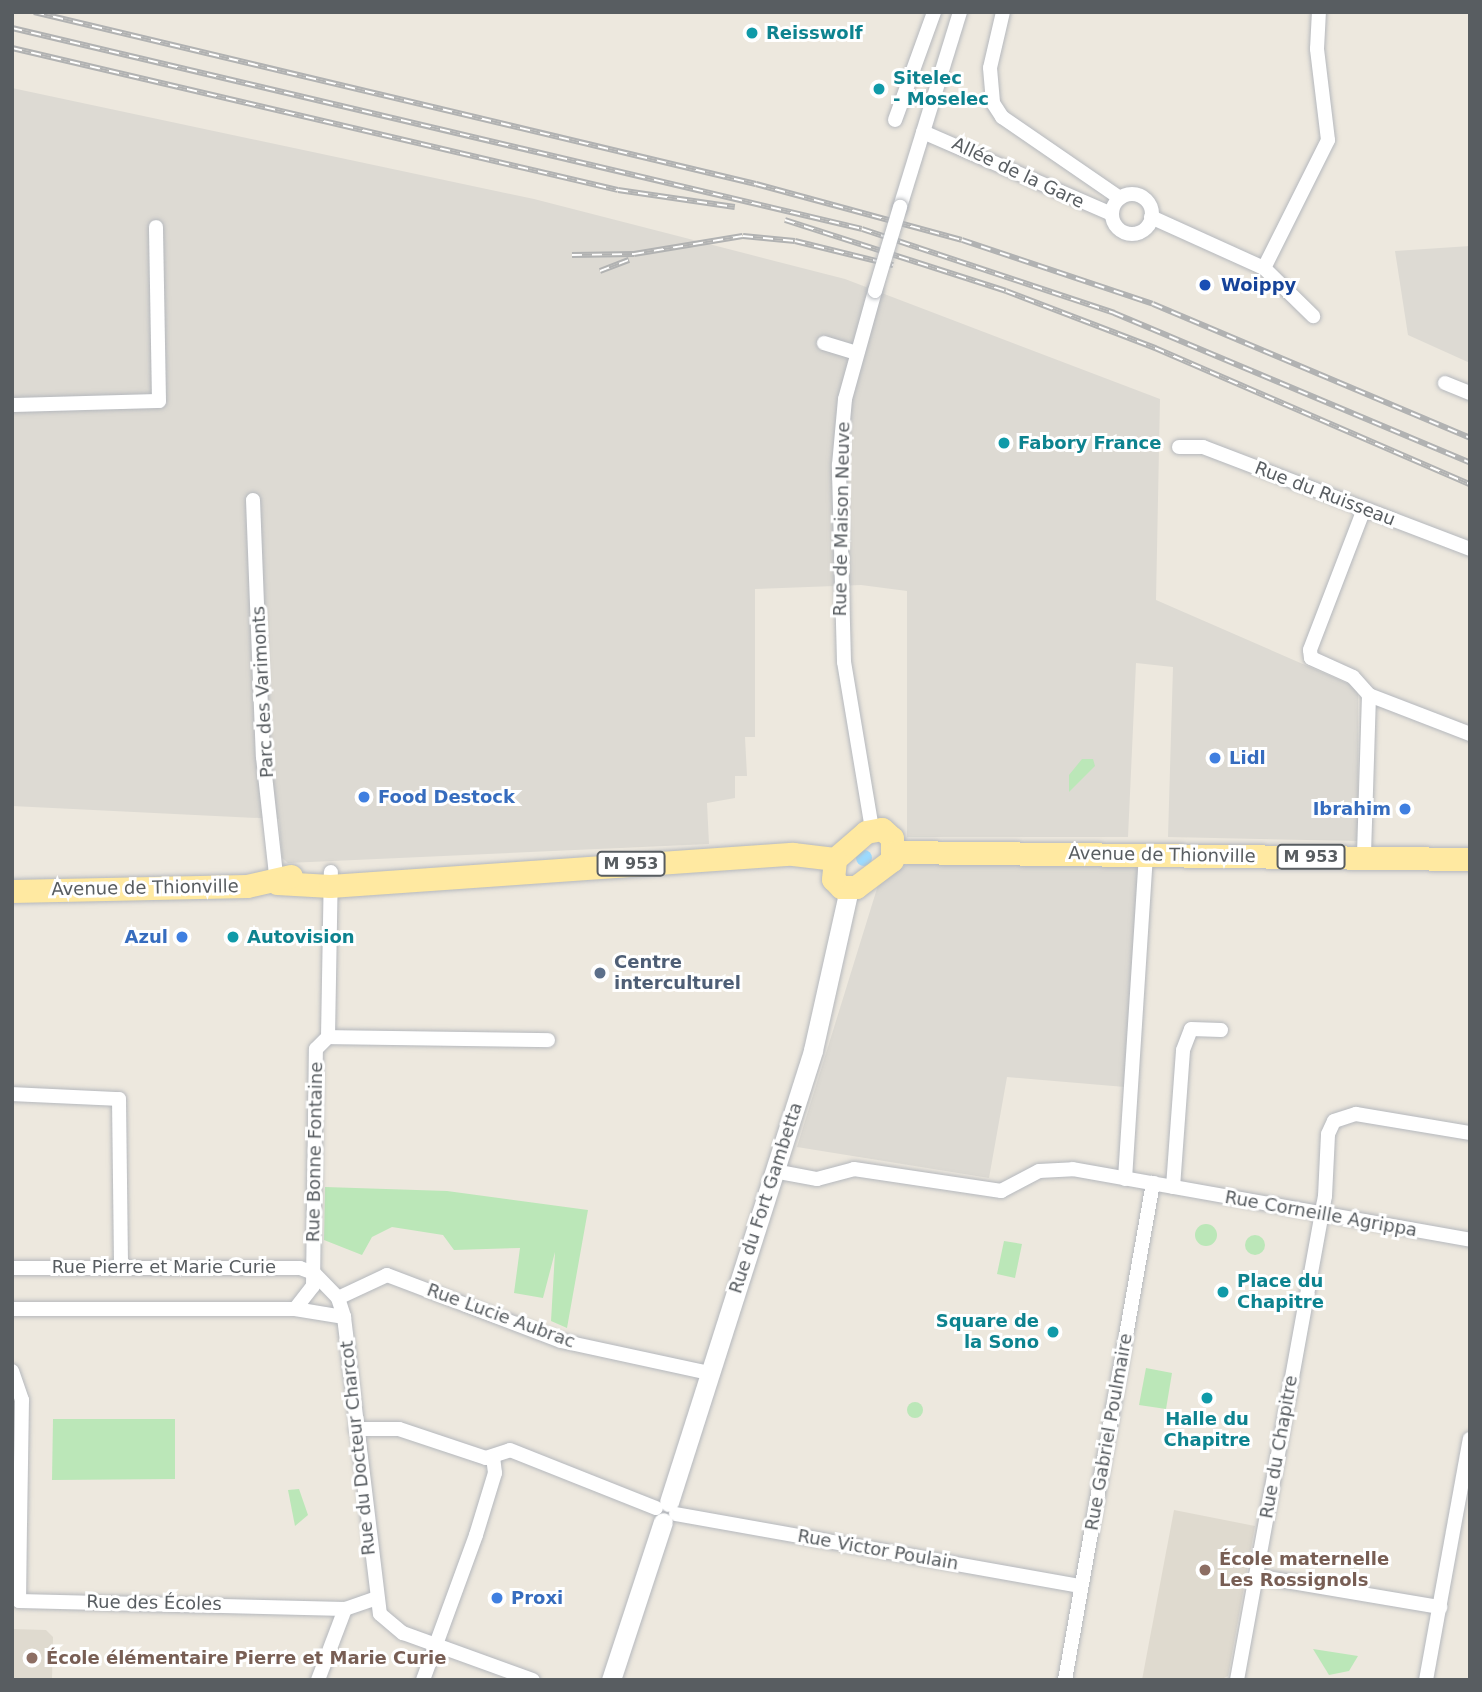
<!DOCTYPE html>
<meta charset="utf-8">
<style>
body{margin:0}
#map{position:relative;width:1482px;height:1692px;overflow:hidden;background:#ede8de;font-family:"DejaVu Sans",sans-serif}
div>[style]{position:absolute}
.industrial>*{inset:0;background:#dddad3}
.education>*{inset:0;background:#dfdacf}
.green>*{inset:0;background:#bbe7b8}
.round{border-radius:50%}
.water>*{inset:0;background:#9cdbff}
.roads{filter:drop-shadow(0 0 2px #b5b8bd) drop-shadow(0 0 2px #b5b8bd)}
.street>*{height:14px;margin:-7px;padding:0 7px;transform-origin:7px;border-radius:7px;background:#fff}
.street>.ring{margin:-7px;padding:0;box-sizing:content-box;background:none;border:14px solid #fff;border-radius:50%}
.secondary>*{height:19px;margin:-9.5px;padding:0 9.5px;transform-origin:9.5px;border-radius:9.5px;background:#fff}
.primary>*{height:23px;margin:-11.5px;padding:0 11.5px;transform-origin:11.5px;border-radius:11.5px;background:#ffe9a1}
.rail>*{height:6px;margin-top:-3px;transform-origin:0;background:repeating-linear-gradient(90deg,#fff 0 10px,#b1b2b2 0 20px);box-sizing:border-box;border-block:2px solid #b1b2b2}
.bridges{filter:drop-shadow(0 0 2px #b5b8bd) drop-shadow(0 0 2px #b5b8bd)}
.street-bridge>*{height:14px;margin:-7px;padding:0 7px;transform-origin:7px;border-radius:7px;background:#fff}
.dots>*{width:19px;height:19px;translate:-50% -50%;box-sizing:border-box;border:4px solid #fff;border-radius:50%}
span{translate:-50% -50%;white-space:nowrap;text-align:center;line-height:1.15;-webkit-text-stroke:6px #fff;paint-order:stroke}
.shield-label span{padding:2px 5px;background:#fff;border:2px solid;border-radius:5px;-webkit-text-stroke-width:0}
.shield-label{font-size:16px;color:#585d61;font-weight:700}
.culture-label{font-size:18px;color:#0d838f;font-weight:700}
.left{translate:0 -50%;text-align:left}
.right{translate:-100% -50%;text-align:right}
.street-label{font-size:18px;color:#585d61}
.transit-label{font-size:18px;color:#164399;font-weight:700}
.shop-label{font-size:18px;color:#366cbe;font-weight:700}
.service-label{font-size:18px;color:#4e5e75;font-weight:700}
.education-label{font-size:18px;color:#785e54;font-weight:700}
.frame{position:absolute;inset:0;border:14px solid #585d61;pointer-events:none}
</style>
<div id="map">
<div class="industrial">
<div style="clip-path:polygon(12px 88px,534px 199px,845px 279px,1160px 399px,1156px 600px,1358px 688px,1358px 841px,1168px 837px,1173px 667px,1136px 663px,1128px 837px,907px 837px,907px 591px,861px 585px,755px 589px,755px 737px,745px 737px,747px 776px,735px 776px,735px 798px,707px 803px,709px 844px,288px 863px,282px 858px,279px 819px,12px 806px)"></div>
<div style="clip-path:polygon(1470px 246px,1470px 363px,1408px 335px,1395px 251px)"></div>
<div style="clip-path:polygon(908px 864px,1143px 864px,1125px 1087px,1007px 1077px,989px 1178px,797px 1147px,879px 882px)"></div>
</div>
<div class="education">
<div style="clip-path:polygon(1174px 1510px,1255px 1526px,1228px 1676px,1220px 1680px,1142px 1680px)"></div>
<div style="clip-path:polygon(12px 1629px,46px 1630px,53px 1637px,52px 1680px,12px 1680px)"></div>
</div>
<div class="green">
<div style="clip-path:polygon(1082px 759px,1093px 759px,1095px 766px,1069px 792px,1069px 775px)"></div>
<div style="clip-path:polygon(325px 1187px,447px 1191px,588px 1210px,567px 1328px,551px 1321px,555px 1252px,543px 1298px,514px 1293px,520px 1248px,454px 1250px,443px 1235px,392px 1227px,372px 1237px,362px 1255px,324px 1240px)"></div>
<div class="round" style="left:1195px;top:1224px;width:22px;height:22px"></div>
<div class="round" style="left:1245px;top:1235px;width:20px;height:20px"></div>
<div style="clip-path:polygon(1004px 1241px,1022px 1244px,1015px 1278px,997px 1274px)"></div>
<div style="clip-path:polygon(1146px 1368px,1172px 1373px,1166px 1409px,1139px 1405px)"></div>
<div class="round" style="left:907px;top:1402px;width:16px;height:16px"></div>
<div style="clip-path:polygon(53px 1419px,175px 1419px,175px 1479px,52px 1480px)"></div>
<div style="clip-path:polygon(299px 1489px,308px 1515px,295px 1526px,288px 1490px)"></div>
<div style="clip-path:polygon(1313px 1649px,1358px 1656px,1349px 1671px,1329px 1675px)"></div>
</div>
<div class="water">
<div class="round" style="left:856px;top:850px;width:16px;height:16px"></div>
</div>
<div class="roads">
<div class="street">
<div style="left:1003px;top:12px;width:57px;rotate:103.1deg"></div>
<div style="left:990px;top:68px;width:35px;rotate:85deg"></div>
<div style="left:993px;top:103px;width:17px;rotate:57deg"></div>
<div style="left:1002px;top:117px;width:143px;rotate:34.5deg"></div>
<div style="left:895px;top:120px;width:115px;rotate:-70.1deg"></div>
<div style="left:923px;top:132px;width:206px;rotate:23.5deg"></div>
<div class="ring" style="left:1112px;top:194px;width:26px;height:26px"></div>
<div style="left:900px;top:207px;width:204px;rotate:-72.9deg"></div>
<div style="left:1151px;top:217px;width:124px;rotate:24.3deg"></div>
<div style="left:1264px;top:268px;width:69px;rotate:44.4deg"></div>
<div style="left:1264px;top:268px;width:143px;rotate:-63.4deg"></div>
<div style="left:1328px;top:140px;width:92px;rotate:-96.9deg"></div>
<div style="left:1317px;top:49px;width:37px;rotate:-87deg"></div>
<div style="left:824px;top:343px;width:34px;rotate:17deg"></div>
<div style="left:1445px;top:383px;width:27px;rotate:22deg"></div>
<div style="left:12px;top:405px;width:147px;rotate:-1.6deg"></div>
<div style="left:159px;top:401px;width:174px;rotate:-91deg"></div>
<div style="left:1179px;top:447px;width:24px"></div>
<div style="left:1203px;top:447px;width:286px;rotate:20.9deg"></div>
<div style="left:253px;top:500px;width:257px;rotate:87.8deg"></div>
<div style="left:263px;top:757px;width:127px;rotate:83.7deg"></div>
<div style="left:1364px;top:509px;width:151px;rotate:111deg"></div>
<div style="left:1310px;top:650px;width:8px;rotate:83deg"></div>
<div style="left:1311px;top:658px;width:46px;rotate:24.3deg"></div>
<div style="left:1353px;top:677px;width:24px;rotate:48deg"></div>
<div style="left:1369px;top:695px;width:163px;rotate:91.8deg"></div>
<div style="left:1369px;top:695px;width:108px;rotate:21.1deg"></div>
<div style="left:872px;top:829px;width:169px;rotate:-99.5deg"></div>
<div style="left:844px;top:662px;width:197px;rotate:-91.5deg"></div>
<div style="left:839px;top:465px;width:66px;rotate:-84.8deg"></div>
<div style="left:845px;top:399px;width:112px;rotate:-74.5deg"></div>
<div style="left:328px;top:1037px;width:220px;rotate:0.8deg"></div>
<div style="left:328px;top:1037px;width:165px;rotate:-89deg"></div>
<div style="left:12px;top:1094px;width:107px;rotate:2.7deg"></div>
<div style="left:119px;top:1099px;width:168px;rotate:89.3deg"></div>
<div style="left:774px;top:1171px;width:44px;rotate:10.5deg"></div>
<div style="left:817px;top:1179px;width:38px;rotate:-15deg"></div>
<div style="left:854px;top:1169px;width:149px;rotate:8.5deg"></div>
<div style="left:1001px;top:1191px;width:43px;rotate:-27.8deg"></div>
<div style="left:1039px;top:1171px;width:34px;rotate:-3deg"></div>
<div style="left:1073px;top:1169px;width:403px;rotate:10.1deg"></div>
<div style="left:1125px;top:1179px;width:325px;rotate:-86.3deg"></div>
<div style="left:1173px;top:1187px;width:137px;rotate:-85.8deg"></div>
<div style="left:1183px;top:1050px;width:22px;rotate:-69deg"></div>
<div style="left:1191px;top:1029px;width:30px;rotate:2deg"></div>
<div style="left:12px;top:1268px;width:288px"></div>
<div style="left:300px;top:1268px;width:15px;rotate:20deg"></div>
<div style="left:314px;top:1273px;width:35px;rotate:46deg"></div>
<div style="left:338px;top:1298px;width:20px;rotate:72deg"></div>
<div style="left:344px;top:1317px;width:299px;rotate:83.1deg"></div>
<div style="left:380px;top:1614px;width:30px;rotate:40deg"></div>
<div style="left:403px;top:1633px;width:138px;rotate:19.9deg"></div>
<div style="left:338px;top:1298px;width:54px;rotate:-25.1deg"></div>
<div style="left:387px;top:1275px;width:186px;rotate:20.8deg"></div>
<div style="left:561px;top:1341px;width:151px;rotate:12.2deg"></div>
<div style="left:12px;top:1309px;width:283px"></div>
<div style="left:295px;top:1309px;width:50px;rotate:9.3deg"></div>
<div style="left:295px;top:1309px;width:29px;rotate:-52deg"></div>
<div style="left:313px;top:1286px;width:237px;rotate:-89.3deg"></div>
<div style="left:316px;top:1049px;width:17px;rotate:-45deg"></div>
<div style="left:12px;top:1371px;width:31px;rotate:71deg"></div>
<div style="left:22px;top:1400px;width:123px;rotate:90.9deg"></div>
<div style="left:356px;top:1429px;width:43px"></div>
<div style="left:399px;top:1429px;width:92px;rotate:18.4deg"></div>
<div style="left:486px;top:1458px;width:25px;rotate:-18deg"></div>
<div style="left:510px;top:1450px;width:157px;rotate:21.7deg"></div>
<div style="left:676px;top:1514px;width:411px;rotate:10.1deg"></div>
<div style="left:12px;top:1523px;width:8px"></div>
<div style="left:20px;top:1523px;width:78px;rotate:90.7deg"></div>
<div style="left:19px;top:1601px;width:326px;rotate:1.4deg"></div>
<div style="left:345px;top:1609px;width:31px;rotate:-19deg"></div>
<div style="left:1256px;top:1576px;width:187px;rotate:9.6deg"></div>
<div style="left:318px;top:1680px;width:76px;rotate:-69.2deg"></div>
<div style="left:423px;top:1680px;width:154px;rotate:-69.9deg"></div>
<div style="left:476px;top:1535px;width:65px;rotate:-73deg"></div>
<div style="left:495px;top:1473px;width:17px;rotate:-97deg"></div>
<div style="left:1065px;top:1680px;width:505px;rotate:-79.96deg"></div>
<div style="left:1237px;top:1680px;width:492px;rotate:-79.7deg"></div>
<div style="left:1325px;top:1196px;width:62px;rotate:-87.2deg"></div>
<div style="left:1328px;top:1134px;width:14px;rotate:-65deg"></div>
<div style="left:1334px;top:1121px;width:23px;rotate:-18deg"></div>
<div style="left:1356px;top:1114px;width:116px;rotate:9.5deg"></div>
<div style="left:1426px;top:1680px;width:245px;rotate:-79.7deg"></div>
</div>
<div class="secondary">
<div style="left:669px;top:1502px;width:474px;rotate:-72.3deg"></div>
<div style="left:813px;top:1050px;width:165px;rotate:-77.4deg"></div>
<div style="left:611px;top:1680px;width:166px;rotate:-71.8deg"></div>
</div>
<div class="primary">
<div style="left:882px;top:829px;width:13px;rotate:42deg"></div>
<div style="left:892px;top:838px;width:22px;rotate:90deg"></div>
<div style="left:892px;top:860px;width:45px;rotate:143.1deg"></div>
<div style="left:856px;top:887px;width:15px;rotate:180deg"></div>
<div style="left:841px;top:887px;width:11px;rotate:-135deg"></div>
<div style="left:833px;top:879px;width:20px;rotate:-84deg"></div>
<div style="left:835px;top:859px;width:41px;rotate:-41.1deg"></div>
<div style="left:866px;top:832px;width:16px;rotate:-11deg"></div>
<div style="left:896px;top:852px;width:574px;rotate:0.7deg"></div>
<div style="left:277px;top:883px;width:53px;rotate:3.2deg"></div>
<div style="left:330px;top:886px;width:464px;rotate:-4deg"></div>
<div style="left:793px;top:854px;width:42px;rotate:6.8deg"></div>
<div style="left:12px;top:891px;width:235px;rotate:-1.2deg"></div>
<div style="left:247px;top:886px;width:45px;rotate:-12.8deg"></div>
</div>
</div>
<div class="rail">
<div style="left:34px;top:12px;width:742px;rotate:13.4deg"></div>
<div style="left:756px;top:184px;width:213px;rotate:15.2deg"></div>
<div style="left:962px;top:240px;width:201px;rotate:18.5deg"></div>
<div style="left:1153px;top:304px;width:344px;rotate:22.9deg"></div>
<div style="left:12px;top:28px;width:873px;rotate:13.3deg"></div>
<div style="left:862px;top:229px;width:266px;rotate:18.4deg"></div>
<div style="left:1114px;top:313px;width:386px;rotate:22.8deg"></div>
<div style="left:12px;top:48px;width:622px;rotate:13.19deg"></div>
<div style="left:618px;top:190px;width:118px;rotate:8.3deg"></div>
<div style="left:785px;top:220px;width:232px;rotate:17.8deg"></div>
<div style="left:1006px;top:291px;width:160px;rotate:20.9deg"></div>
<div style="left:1155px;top:348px;width:343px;rotate:23.4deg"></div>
<div style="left:572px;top:255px;width:62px;rotate:-0.9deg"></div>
<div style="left:634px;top:254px;width:110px;rotate:-9.4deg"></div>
<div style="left:743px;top:236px;width:52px;rotate:5.5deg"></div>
<div style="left:795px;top:241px;width:101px;rotate:13.8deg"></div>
<div style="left:600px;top:271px;width:31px;rotate:-21deg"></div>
</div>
<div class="bridges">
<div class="street-bridge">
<div style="left:875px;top:291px;width:88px;rotate:-73.4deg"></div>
</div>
</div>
<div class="dots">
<div style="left:752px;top:33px;background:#0f9aa8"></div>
<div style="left:879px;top:89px;background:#0f9aa8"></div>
<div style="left:1205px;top:285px;background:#1a4fb4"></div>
<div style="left:1004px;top:443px;background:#0f9aa8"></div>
<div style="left:1215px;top:758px;background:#3f7fe0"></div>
<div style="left:364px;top:797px;background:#3f7fe0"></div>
<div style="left:1405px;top:809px;background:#3f7fe0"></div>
<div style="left:182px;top:937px;background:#3f7fe0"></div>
<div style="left:233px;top:937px;background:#0f9aa8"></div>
<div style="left:600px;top:973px;background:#5c6f8a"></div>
<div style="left:1223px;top:1292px;background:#0f9aa8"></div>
<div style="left:1053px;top:1332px;background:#0f9aa8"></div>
<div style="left:1207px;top:1398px;background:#0f9aa8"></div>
<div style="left:1205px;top:1570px;background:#8d6e63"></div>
<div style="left:497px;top:1598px;background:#3f7fe0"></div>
<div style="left:32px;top:1658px;background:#8d6e63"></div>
</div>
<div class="shield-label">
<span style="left:1311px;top:857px">M 953</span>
<span style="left:631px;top:864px">M 953</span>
</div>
<div class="culture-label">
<span class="left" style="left:766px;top:33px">Reisswolf</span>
<span class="left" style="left:893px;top:89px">Sitelec<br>- Moselec</span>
<span class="left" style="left:1018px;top:443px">Fabory France</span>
<span class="left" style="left:247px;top:937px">Autovision</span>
<span class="left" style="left:1237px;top:1292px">Place du<br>Chapitre</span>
<span class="right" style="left:1039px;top:1332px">Square de<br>la Sono</span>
<span style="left:1207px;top:1430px">Halle du<br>Chapitre</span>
</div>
<div class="street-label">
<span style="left:1018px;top:173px;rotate:25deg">Allée de la Gare</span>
<span style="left:1325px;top:494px;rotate:21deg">Rue du Ruisseau</span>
<span style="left:842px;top:519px;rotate:-89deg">Rue de Maison Neuve</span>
<span style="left:263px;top:692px;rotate:-93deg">Parc des Varimonts</span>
<span style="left:1162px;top:855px;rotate:1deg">Avenue de Thionville</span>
<span style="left:145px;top:888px;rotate:-1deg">Avenue de Thionville</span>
<span style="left:315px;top:1152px;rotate:-89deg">Rue Bonne Fontaine</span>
<span style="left:766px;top:1198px;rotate:-72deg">Rue du Fort Gambetta</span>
<span style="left:1321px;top:1214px;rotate:10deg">Rue Corneille Agrippa</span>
<span style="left:164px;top:1267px">Rue Pierre et Marie Curie</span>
<span style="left:501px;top:1316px;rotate:20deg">Rue Lucie Aubrac</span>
<span style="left:1109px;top:1432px;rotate:-80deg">Rue Gabriel Poulmaire</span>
<span style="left:1279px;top:1447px;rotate:-80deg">Rue du Chapitre</span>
<span style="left:358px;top:1448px;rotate:-96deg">Rue du Docteur Charcot</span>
<span style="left:878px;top:1550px;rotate:10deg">Rue Victor Poulain</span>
<span style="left:154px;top:1603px;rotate:1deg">Rue des Écoles</span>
</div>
<div class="transit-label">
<span class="left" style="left:1221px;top:285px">Woippy</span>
</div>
<div class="shop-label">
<span class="left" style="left:1229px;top:758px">Lidl</span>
<span class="left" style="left:378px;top:797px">Food Destock</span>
<span class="right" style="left:1391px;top:809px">Ibrahim</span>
<span class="right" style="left:168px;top:937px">Azul</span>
<span class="left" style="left:511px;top:1598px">Proxi</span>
</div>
<div class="service-label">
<span class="left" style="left:614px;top:973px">Centre<br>interculturel</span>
</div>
<div class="education-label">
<span class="left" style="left:1219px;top:1570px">École maternelle<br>Les Rossignols</span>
<span class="left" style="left:46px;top:1658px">École élémentaire Pierre et Marie Curie</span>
</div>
<div class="frame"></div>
</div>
